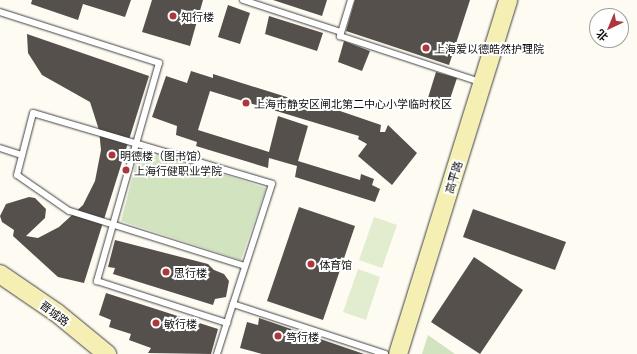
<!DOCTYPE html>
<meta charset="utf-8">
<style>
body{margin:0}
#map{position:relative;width:637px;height:354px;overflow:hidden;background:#fdfbf2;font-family:Georgia,"Noto Sans SC",serif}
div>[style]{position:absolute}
.green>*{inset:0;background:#d2e4bf}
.pitch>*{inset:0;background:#e2edcf}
.building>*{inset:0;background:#56504c}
.roads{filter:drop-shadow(0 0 1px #414141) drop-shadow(0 0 1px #414141)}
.lane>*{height:6px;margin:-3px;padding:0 3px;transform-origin:3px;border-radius:3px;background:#fff}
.secondary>*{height:18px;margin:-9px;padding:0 9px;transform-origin:9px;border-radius:9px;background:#f5efb4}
.dots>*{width:11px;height:11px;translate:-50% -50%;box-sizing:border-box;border:2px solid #fff;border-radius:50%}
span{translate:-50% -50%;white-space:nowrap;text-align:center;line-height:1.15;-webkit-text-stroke:4px #fff;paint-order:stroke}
.poi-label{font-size:11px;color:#0e0e0e}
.left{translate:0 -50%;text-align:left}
.street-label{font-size:11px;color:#0e0e0e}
.north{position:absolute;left:589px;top:8px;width:40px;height:40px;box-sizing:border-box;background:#fff;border:1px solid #9f9f9f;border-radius:50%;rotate:224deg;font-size:11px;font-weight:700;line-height:16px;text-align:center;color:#0e0e0e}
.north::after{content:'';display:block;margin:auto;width:14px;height:18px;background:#ae373b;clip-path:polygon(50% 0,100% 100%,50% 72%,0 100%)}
</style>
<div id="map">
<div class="green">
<div style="clip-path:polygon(140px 148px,266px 188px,241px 260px,121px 221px)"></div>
<div style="clip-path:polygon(428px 335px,455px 354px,422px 354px)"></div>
</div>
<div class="pitch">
<div style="clip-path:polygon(374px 217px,397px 225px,382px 268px,359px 260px)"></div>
<div style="clip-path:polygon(358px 269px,380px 277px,366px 320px,343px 312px)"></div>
</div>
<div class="building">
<div style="clip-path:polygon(32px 0,131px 0,125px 17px,83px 4px,78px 20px,31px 4px)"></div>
<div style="clip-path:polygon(152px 0,203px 0,190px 46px,142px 32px)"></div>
<div style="clip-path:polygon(273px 0,327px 0,322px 16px)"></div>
<div style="clip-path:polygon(355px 0,470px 0,449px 65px,346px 31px)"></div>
<div style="clip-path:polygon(228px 5px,250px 13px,240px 44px,218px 37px)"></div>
<div style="clip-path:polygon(269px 16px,323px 33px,317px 51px,265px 34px)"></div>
<div style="clip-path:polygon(27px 34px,149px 76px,84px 283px,58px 277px,13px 236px,14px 230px,2px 222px,0 216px,6px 204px,29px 197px,35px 198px,46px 209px,45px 218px,26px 236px,38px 238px,59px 227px,83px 205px,95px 181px,101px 150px,99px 130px,90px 102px,42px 75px,28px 53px)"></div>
<div style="clip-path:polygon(344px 41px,370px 51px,362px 71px,338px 62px)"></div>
<div style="clip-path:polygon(191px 71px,213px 78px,213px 74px,293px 99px,292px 103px,306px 108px,308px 100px,381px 125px,380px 132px,385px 132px,388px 125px,417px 153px,392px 185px,358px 156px,367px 144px,358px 139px,359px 136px,210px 91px,198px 130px,269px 152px,278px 116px,308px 126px,298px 161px,360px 180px,361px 174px,374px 179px,372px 185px,380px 189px,375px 202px,295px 177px,297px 166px,269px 158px,268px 168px,196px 146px,197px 142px,176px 135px,177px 126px,152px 117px,166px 76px,187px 83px)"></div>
<div style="clip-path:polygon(436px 72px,457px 78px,447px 108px,427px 101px)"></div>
<div style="clip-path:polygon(299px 207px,355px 226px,323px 320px,267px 301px)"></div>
<div style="clip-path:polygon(473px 209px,566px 242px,555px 270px,463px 237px)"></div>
<div style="clip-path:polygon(115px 240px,208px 264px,214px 270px,224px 274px,229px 281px,226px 297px,215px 299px,213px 305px,113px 274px,115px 268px,108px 267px)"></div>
<div style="clip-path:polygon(474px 257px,523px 290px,480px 354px,431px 322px)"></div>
<div style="clip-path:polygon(106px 293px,218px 329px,211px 354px,148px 353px,151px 348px,129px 340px,131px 334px,109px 327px,111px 320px,99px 315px)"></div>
<div style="clip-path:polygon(259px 318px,364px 354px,262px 354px,240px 348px,247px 322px,258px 325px)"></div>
</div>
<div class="roads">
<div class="lane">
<div style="left:243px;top:0;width:103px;rotate:18.1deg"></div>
<div style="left:351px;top:0;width:38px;rotate:107deg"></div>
<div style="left:340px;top:36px;width:147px;rotate:18.2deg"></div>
<div style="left:0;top:12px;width:167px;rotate:17.8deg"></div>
<div style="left:159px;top:63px;width:227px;rotate:105.9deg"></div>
<div style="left:97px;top:281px;width:137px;rotate:17.9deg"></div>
<div style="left:0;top:148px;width:23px;rotate:18deg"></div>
<div style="left:245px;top:266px;width:184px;rotate:-162.6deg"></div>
<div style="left:69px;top:211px;width:63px;rotate:-145.3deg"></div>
<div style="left:17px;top:175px;width:64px;rotate:-75.5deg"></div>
<div style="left:33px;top:113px;width:249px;rotate:16.5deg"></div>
<div style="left:272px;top:184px;width:126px;rotate:108deg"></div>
<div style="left:233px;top:304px;width:160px;rotate:18.2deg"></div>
<div style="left:217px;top:354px;width:52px;rotate:-72.3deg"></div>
</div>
<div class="secondary">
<div style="left:0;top:274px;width:69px;rotate:34.4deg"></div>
<div style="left:57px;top:313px;width:65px;rotate:39.4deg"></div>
<div style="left:398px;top:354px;width:371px;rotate:-72.7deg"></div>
</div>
</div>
<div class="dots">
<div style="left:173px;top:16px;background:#ae373b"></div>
<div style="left:426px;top:48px;background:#ae373b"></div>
<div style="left:246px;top:103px;background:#ae373b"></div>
<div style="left:112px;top:155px;background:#ae373b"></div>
<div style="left:126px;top:170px;background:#ae373b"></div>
<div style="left:311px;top:264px;background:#ae373b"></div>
<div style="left:166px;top:272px;background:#ae373b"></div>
<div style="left:156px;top:323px;background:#ae373b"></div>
<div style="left:278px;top:336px;background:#ae373b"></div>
</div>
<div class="poi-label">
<span class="left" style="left:181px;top:16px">知行楼</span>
<span class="left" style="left:434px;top:48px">上海爱以德皓然护理院</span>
<span class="left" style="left:254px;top:103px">上海市静安区闸北第二中心小学临时校区</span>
<span class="left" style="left:120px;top:155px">明德楼（图书馆）</span>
<span class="left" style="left:134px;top:170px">上海行健职业学院</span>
<span class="left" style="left:319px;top:264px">体育馆</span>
<span class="left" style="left:174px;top:272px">思行楼</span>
<span class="left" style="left:164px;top:323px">敏行楼</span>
<span class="left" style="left:286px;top:336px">笃行楼</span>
</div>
<div class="street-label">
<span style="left:453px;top:177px;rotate:-73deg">高平路</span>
<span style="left:55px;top:313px;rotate:37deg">晋城路</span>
</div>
<div class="north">北</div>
</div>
